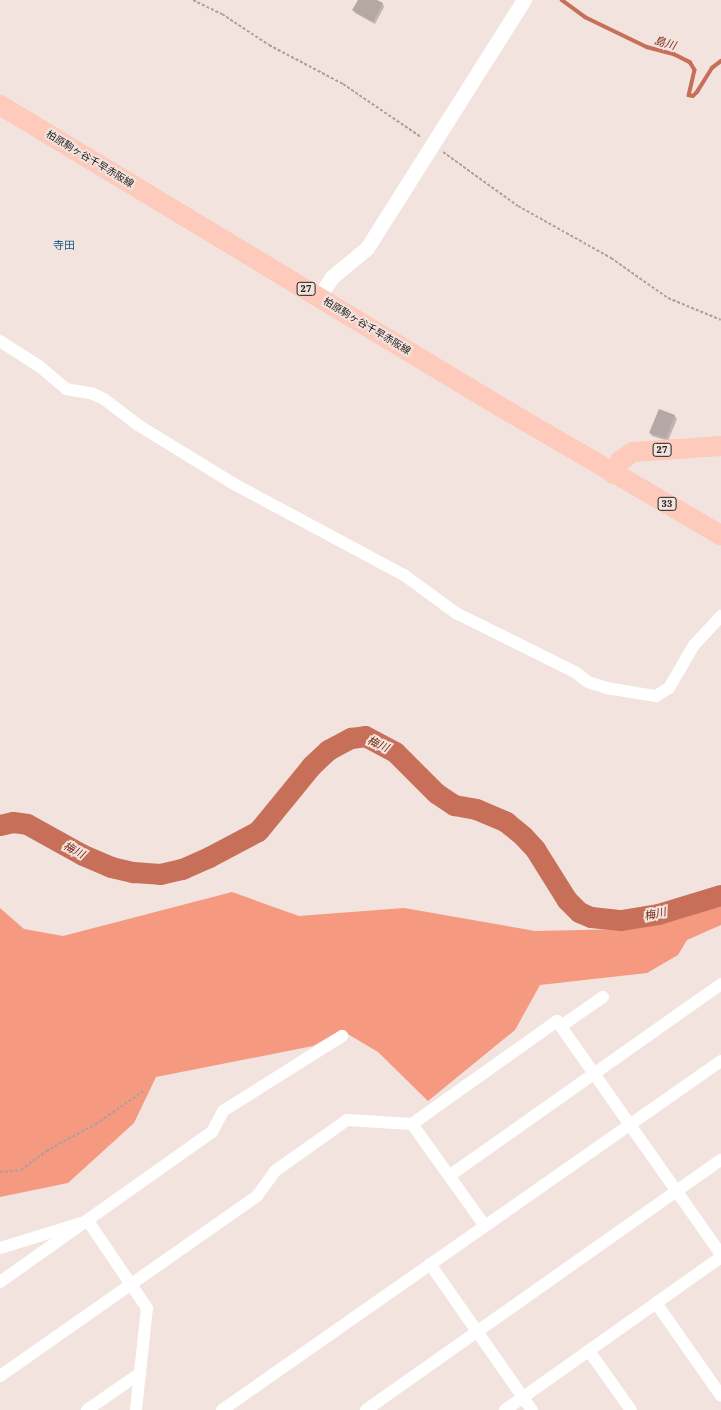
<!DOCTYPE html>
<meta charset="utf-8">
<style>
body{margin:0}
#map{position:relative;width:721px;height:1410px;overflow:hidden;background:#f2e3de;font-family:"IBM Plex Serif","Noto Sans JP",serif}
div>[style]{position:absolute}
.green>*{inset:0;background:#f69981}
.shadow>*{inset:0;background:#0003}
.stream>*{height:3.5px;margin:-1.75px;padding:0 1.75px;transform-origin:1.75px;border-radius:1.75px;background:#c76f58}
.river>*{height:21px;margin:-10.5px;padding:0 10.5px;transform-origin:10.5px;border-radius:10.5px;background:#c76f58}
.building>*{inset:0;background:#b5a7a3}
.path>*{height:2px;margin-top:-1px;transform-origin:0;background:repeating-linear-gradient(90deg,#aca09c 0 3px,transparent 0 5px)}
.minor>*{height:12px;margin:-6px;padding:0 6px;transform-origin:6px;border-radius:6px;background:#fff}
.tertiary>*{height:15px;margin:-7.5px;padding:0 7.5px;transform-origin:7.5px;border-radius:7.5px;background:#fff}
.primary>*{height:20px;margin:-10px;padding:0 10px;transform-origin:10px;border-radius:10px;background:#fdcabc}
span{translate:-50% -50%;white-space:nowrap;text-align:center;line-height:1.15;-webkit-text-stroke:4px #f2e3de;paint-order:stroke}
.shield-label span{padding:1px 3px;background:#f2e3de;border:1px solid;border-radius:3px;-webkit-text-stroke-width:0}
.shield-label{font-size:9px;color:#25201e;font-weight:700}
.street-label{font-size:10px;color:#25201e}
.water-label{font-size:11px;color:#792812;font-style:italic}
.neighbourhood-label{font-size:11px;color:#1a5a8a}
</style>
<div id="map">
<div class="green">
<div style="clip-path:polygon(232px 892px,299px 916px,404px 908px,535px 931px,625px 929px,721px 904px,721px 925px,687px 940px,678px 955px,647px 973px,540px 985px,515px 1030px,428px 1101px,378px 1052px,341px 1030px,313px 1046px,156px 1077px,134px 1123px,68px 1183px,0 1197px,0 908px,24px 929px,63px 936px)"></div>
</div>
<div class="shadow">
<div style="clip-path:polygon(359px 0,375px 0,383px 4px,384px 7px,375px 24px,355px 13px,353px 10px)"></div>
<div style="clip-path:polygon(675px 416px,677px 419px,668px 441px,652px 436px,650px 433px)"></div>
</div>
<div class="stream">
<div style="left:562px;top:0;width:29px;rotate:36deg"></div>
<div style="left:585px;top:17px;width:69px;rotate:25.8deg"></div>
<div style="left:647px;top:47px;width:28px;rotate:15deg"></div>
<div style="left:674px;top:54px;width:18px;rotate:27deg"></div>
<div style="left:690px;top:62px;width:9px;rotate:58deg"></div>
<div style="left:695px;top:70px;width:26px;rotate:103deg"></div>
<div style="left:689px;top:95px;width:4px;rotate:14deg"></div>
<div style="left:693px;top:96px;width:6px;rotate:-45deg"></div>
<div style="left:697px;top:92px;width:28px;rotate:-58deg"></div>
<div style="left:712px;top:68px;width:11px;rotate:-38deg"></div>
</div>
<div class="river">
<div style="left:0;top:825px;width:13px;rotate:-13deg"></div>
<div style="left:13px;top:822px;width:14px;rotate:8deg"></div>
<div style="left:27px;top:824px;width:64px;rotate:29deg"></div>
<div style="left:83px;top:855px;width:30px;rotate:23deg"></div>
<div style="left:111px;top:867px;width:23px;rotate:13deg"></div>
<div style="left:133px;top:872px;width:27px;rotate:4deg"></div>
<div style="left:160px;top:874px;width:23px;rotate:-13deg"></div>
<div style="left:182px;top:869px;width:30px;rotate:-24deg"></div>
<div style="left:209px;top:857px;width:55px;rotate:-28deg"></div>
<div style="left:258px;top:831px;width:85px;rotate:-50.7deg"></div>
<div style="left:312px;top:765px;width:22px;rotate:-43deg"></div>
<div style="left:328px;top:750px;width:26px;rotate:-28deg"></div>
<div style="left:351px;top:738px;width:14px;rotate:-8deg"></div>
<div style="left:365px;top:736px;width:34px;rotate:28deg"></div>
<div style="left:395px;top:752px;width:58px;rotate:45deg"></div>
<div style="left:436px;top:793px;width:22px;rotate:34deg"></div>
<div style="left:454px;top:805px;width:22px;rotate:10deg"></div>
<div style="left:476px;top:809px;width:33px;rotate:23deg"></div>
<div style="left:506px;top:822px;width:22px;rotate:39deg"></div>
<div style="left:523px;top:836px;width:18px;rotate:47deg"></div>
<div style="left:535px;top:849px;width:60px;rotate:57.9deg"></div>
<div style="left:567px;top:900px;width:17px;rotate:45deg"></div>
<div style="left:579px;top:912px;width:13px;rotate:23deg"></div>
<div style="left:591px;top:917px;width:30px;rotate:6deg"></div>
<div style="left:621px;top:920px;width:37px;rotate:-9deg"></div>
<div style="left:658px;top:914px;width:66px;rotate:-16.8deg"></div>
</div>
<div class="building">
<div style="clip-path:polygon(358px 0,377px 0,383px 3px,373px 22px,352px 10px)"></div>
<div style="clip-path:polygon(659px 409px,675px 415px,666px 438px,649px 433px)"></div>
</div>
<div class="path">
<div style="left:193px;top:0;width:32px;rotate:26deg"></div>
<div style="left:222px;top:14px;width:56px;rotate:33.4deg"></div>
<div style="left:269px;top:45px;width:84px;rotate:27.8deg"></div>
<div style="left:343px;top:84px;width:94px;rotate:34.2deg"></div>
<div style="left:443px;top:152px;width:92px;rotate:35.8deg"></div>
<div style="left:518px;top:206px;width:107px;rotate:29.2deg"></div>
<div style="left:611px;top:258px;width:70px;rotate:35.1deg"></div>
<div style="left:668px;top:298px;width:57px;rotate:22.5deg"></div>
<div style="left:0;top:1172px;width:21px;rotate:-5deg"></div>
<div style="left:21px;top:1170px;width:31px;rotate:-37deg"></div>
<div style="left:46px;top:1151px;width:57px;rotate:-28.4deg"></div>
<div style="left:96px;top:1124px;width:60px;rotate:-34.8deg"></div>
</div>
<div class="minor">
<div style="left:0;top:341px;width:46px;rotate:32.7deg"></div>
<div style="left:39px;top:366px;width:35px;rotate:40deg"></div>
<div style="left:66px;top:389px;width:27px;rotate:10deg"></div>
<div style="left:93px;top:394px;width:12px;rotate:24deg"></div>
<div style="left:104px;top:399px;width:43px;rotate:37.4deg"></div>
<div style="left:138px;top:425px;width:113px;rotate:31.6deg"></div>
<div style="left:234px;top:484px;width:193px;rotate:28.2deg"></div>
<div style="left:404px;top:575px;width:64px;rotate:36.2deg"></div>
<div style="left:456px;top:613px;width:133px;rotate:26.4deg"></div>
<div style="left:575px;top:672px;width:16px;rotate:38deg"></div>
<div style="left:588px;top:682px;width:19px;rotate:18deg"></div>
<div style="left:606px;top:688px;width:51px;rotate:9.1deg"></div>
<div style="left:656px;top:696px;width:15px;rotate:-32deg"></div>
<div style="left:669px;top:688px;width:50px;rotate:-59.8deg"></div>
<div style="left:694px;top:645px;width:40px;rotate:-47deg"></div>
<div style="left:561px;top:1026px;width:51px;rotate:-34.6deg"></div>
<div style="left:412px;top:1124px;width:125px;rotate:54.4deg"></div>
<div style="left:449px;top:1176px;width:333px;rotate:-35.2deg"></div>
<div style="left:0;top:1248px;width:92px;rotate:-17.1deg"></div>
<div style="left:88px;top:1221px;width:105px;rotate:55.9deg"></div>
<div style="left:147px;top:1308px;width:103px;rotate:96.2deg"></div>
<div style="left:430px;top:1264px;width:178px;rotate:55.1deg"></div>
<div style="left:0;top:1282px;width:260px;rotate:-35.3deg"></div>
<div style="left:212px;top:1132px;width:24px;rotate:-62deg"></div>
<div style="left:223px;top:1111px;width:141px;rotate:-32.2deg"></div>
<div style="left:656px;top:1303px;width:113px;rotate:55deg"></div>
<div style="left:589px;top:1351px;width:72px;rotate:54.6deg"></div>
<div style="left:0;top:1376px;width:314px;rotate:-35deg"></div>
<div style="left:257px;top:1196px;width:31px;rotate:-54deg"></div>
<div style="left:275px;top:1171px;width:88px;rotate:-35.3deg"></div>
<div style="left:347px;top:1120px;width:65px;rotate:3.5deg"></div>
<div style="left:412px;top:1124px;width:178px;rotate:-35.4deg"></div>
<div style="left:557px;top:1021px;width:285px;rotate:54.9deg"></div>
<div style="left:87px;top:1410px;width:65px;rotate:-34.9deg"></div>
<div style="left:222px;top:1410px;width:609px;rotate:-34.97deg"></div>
<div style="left:366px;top:1410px;width:434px;rotate:-35.2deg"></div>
<div style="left:505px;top:1410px;width:265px;rotate:-35.3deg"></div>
</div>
<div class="tertiary">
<div style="left:319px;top:297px;width:24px;rotate:-57deg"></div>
<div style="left:332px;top:277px;width:45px;rotate:-39.6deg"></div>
<div style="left:367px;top:248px;width:294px;rotate:-57.7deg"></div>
</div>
<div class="primary">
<div style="left:0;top:105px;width:583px;rotate:31.1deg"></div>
<div style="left:499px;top:406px;width:257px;rotate:30.2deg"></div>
<div style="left:613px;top:474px;width:15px;rotate:-62deg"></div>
<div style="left:620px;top:461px;width:16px;rotate:-35deg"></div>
<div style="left:633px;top:452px;width:88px;rotate:-3.9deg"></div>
</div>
<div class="shield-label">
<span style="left:306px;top:289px">27</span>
<span style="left:662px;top:450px">27</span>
<span style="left:667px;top:504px">33</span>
</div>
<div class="street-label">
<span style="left:90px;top:159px;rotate:31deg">柏原駒ヶ谷千早赤阪線</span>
<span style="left:367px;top:326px;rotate:31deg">柏原駒ヶ谷千早赤阪線</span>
</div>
<div class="water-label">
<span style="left:665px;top:43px;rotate:16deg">島川</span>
<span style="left:378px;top:744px;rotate:25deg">梅川</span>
<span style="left:74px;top:850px;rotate:28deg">梅川</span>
<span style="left:655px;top:914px;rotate:-12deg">梅川</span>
</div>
<div class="neighbourhood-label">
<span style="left:64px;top:245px">寺田</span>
</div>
</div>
